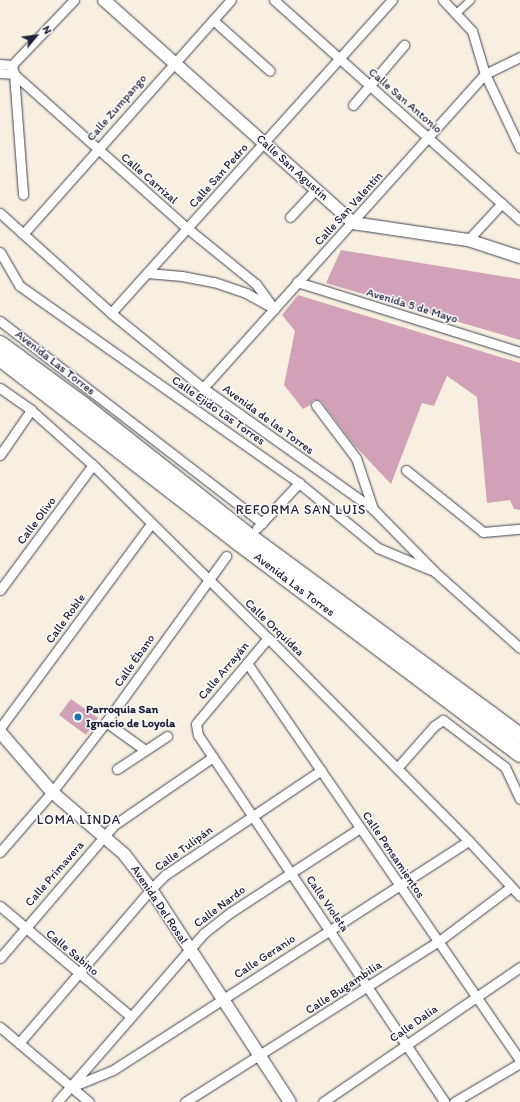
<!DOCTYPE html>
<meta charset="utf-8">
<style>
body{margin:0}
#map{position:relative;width:520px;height:1102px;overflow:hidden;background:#f7f0e0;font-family:Itim,sans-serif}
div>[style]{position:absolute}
.building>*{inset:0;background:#d1a2b7}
.roads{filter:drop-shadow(0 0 1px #424154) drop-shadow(0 0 1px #424154)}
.pedestrian>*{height:7px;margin:-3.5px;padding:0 3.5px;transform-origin:3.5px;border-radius:3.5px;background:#fff}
.minor>*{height:9px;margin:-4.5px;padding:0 4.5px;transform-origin:4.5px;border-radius:4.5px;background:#fff}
.tertiary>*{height:12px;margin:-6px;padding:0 6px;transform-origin:6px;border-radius:6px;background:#fff}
.trunk>*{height:16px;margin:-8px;padding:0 8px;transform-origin:8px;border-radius:8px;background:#fff}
.dots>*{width:11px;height:11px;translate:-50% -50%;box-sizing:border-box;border:2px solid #fff;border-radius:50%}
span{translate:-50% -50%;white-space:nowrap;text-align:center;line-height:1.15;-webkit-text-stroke:3px #fff;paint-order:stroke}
.street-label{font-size:12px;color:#22223b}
.poi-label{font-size:12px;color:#22223b;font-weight:700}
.left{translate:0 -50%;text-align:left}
.neighbourhood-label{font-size:13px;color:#22223b;letter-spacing:1px}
.north{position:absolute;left:16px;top:16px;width:40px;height:40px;-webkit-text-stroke:3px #fff;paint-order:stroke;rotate:61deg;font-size:11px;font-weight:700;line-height:16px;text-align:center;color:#22223b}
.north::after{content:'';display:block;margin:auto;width:14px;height:18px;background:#22223b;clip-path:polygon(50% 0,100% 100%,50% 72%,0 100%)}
</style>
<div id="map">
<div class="building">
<div style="clip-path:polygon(341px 250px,520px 279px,520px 340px,326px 283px)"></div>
<div style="clip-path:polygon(298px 295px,520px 363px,520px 510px,514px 509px,510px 500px,487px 503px,477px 397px,447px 376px,434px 406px,422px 403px,391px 484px,354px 445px,321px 401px,313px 400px,310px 405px,303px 409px,284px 385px,295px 331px,282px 315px)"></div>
<div style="clip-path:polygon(71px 699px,98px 718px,86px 735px,59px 715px)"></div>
</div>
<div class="roads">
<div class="pedestrian">
<div style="left:457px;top:12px;width:18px;rotate:-43deg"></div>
</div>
<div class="minor">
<div style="left:274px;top:0;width:330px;rotate:41.8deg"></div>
<div style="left:443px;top:0;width:42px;rotate:46.9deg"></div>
<div style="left:472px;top:31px;width:45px;rotate:73.2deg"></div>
<div style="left:485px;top:74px;width:82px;rotate:64.7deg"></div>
<div style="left:213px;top:20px;width:76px;rotate:41.8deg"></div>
<div style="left:0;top:64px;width:12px;rotate:5deg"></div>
<div style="left:12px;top:65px;width:9px;rotate:77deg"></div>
<div style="left:14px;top:74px;width:232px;rotate:41.7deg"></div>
<div style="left:187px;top:228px;width:89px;rotate:39.1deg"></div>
<div style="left:256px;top:284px;width:31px;rotate:54deg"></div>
<div style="left:12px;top:65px;width:90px;rotate:-46.4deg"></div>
<div style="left:0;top:73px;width:14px;rotate:4deg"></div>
<div style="left:14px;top:74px;width:121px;rotate:85.7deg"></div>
<div style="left:353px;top:105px;width:79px;rotate:-49.6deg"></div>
<div style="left:0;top:213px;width:149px;rotate:42deg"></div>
<div style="left:111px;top:313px;width:119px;rotate:39.2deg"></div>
<div style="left:203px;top:388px;width:209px;rotate:35.4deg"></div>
<div style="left:373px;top:509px;width:88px;rotate:45.5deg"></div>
<div style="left:435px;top:572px;width:114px;rotate:41.8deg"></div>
<div style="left:290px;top:217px;width:38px;rotate:-47deg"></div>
<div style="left:23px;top:234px;width:313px;rotate:-48.4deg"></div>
<div style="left:468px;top:240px;width:50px;rotate:-47.4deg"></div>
<div style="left:0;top:252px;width:39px;rotate:60deg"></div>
<div style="left:20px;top:286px;width:342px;rotate:35.2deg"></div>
<div style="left:299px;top:483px;width:102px;rotate:39.4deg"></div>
<div style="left:378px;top:548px;width:57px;rotate:22.5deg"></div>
<div style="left:147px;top:273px;width:35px;rotate:5deg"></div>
<div style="left:182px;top:276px;width:33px;rotate:11deg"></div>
<div style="left:214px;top:282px;width:34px;rotate:19deg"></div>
<div style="left:246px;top:293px;width:29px;rotate:29deg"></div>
<div style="left:297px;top:282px;width:234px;rotate:17.4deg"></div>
<div style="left:111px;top:313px;width:421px;rotate:-48.1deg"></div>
<div style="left:0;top:321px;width:331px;rotate:37.6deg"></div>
<div style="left:0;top:388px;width:38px;rotate:35deg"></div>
<div style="left:31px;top:410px;width:83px;rotate:41.6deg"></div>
<div style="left:93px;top:465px;width:246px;rotate:44.7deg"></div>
<div style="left:268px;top:638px;width:286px;rotate:45.3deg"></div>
<div style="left:469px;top:841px;width:75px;rotate:47.2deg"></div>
<div style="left:203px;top:388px;width:422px;rotate:-48.1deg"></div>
<div style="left:485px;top:74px;width:39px;rotate:-26deg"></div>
<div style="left:316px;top:405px;width:66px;rotate:53deg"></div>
<div style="left:356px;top:458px;width:54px;rotate:71.6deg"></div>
<div style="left:0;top:455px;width:55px;rotate:-55.4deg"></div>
<div style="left:406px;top:470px;width:99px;rotate:38.8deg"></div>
<div style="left:483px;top:532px;width:37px;rotate:-5deg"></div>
<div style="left:257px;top:528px;width:62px;rotate:-47deg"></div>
<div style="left:0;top:590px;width:156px;rotate:-53.4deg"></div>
<div style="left:268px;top:638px;width:106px;rotate:130deg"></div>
<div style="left:200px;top:719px;width:6px;rotate:129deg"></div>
<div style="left:196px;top:724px;width:11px;rotate:80deg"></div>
<div style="left:198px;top:735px;width:442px;rotate:56.1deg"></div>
<div style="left:247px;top:663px;width:482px;rotate:55.5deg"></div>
<div style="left:106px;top:722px;width:48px;rotate:35.7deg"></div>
<div style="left:0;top:728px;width:252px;rotate:-53.5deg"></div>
<div style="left:397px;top:768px;width:56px;rotate:-48.6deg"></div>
<div style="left:434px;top:726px;width:11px;rotate:-34deg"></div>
<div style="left:443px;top:720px;width:78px;rotate:37.2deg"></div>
<div style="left:505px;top:767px;width:35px;rotate:65deg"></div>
<div style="left:117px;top:769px;width:60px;rotate:-33.4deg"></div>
<div style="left:0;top:852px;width:79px;rotate:-49.1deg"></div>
<div style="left:52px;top:792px;width:88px;rotate:-52.4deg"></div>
<div style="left:106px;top:722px;width:205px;rotate:-54.1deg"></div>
<div style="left:0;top:906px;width:170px;rotate:40.2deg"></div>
<div style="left:0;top:958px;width:175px;rotate:-49.4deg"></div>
<div style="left:114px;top:825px;width:120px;rotate:-34.5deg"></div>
<div style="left:0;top:1027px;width:116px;rotate:40.1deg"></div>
<div style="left:19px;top:1043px;width:203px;rotate:-49.4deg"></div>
<div style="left:151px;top:889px;width:20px;rotate:-45deg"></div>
<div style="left:165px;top:875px;width:188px;rotate:-33.9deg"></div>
<div style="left:71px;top:1087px;width:45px;rotate:-22deg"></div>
<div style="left:113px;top:1070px;width:423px;rotate:-32.8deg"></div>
<div style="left:57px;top:1102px;width:224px;rotate:-49deg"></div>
<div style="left:204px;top:933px;width:34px;rotate:-38deg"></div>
<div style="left:231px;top:912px;width:154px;rotate:-33.1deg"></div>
<div style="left:185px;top:1102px;width:301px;rotate:-32.4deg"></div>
<div style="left:439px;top:941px;width:90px;rotate:-36.9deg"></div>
<div style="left:323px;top:1102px;width:239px;rotate:-34.4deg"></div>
<div style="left:454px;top:1102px;width:77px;rotate:-30.6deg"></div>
</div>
<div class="tertiary">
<div style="left:104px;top:0;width:334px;rotate:41.8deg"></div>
<div style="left:353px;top:223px;width:116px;rotate:8.4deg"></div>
<div style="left:468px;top:240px;width:55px;rotate:18.1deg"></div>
<div style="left:0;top:732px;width:79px;rotate:49.1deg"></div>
<div style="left:52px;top:792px;width:95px;rotate:40.7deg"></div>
<div style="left:124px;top:854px;width:44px;rotate:52.4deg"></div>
<div style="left:151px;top:889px;width:254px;rotate:56.9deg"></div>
</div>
<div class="trunk">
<div style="left:0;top:344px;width:103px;rotate:36.3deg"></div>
<div style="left:83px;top:405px;width:213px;rotate:38.3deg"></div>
<div style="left:250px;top:537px;width:335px;rotate:36.4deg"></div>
<div style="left:0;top:358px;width:301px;rotate:37.7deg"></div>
<div style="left:238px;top:542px;width:353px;rotate:36.9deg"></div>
</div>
</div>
<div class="dots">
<div style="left:78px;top:717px;background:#1f6fb2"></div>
</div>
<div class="street-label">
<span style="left:405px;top:101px;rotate:41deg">Calle San Antonio</span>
<span style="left:117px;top:108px;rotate:-49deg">Calle Zumpango</span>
<span style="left:292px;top:168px;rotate:42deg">Calle San Agustín</span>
<span style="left:219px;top:176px;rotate:-48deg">Calle San Pedro</span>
<span style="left:149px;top:179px;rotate:41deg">Calle Carrizal</span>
<span style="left:349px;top:209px;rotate:-48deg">Calle San Valentín</span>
<span style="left:412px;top:306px;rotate:17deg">Avenida 5 de Mayo</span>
<span style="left:55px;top:363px;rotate:38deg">Avenida Las Torres</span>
<span style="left:218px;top:411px;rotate:35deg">Calle Ejido Las Torres</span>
<span style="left:268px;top:420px;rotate:36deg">Avenida de las Torres</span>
<span style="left:37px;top:521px;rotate:-53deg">Calle Olivo</span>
<span style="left:294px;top:585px;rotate:37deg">Avenida Las Torres</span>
<span style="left:66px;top:619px;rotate:-54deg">Calle Roble</span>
<span style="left:274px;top:628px;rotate:44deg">Calle Orquídea</span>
<span style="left:135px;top:661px;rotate:-55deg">Calle Ébano</span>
<span style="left:224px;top:671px;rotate:-50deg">Calle Arrayán</span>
<span style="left:184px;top:849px;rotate:-36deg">Calle Tulipán</span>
<span style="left:393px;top:855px;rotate:56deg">Calle Pensamientos</span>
<span style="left:55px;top:874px;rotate:-49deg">Calle Primavera</span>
<span style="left:327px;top:904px;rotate:55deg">Calle Violeta</span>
<span style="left:159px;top:905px;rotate:56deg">Avenida Del Rosal</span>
<span style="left:220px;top:907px;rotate:-37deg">Calle Nardo</span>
<span style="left:72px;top:953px;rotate:40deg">Calle Sabino</span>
<span style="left:265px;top:957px;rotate:-33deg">Calle Geranio</span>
<span style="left:344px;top:988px;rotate:-33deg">Calle Bugambilia</span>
<span style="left:414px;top:1024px;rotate:-35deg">Calle Dalia</span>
</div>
<div class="poi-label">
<span class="left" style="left:86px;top:717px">Parroquia San<br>Ignacio de Loyola</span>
</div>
<div class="neighbourhood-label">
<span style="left:301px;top:510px">REFORMA SAN LUIS</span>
<span style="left:79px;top:820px">LOMA LINDA</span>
</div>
<div class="north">N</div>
</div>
